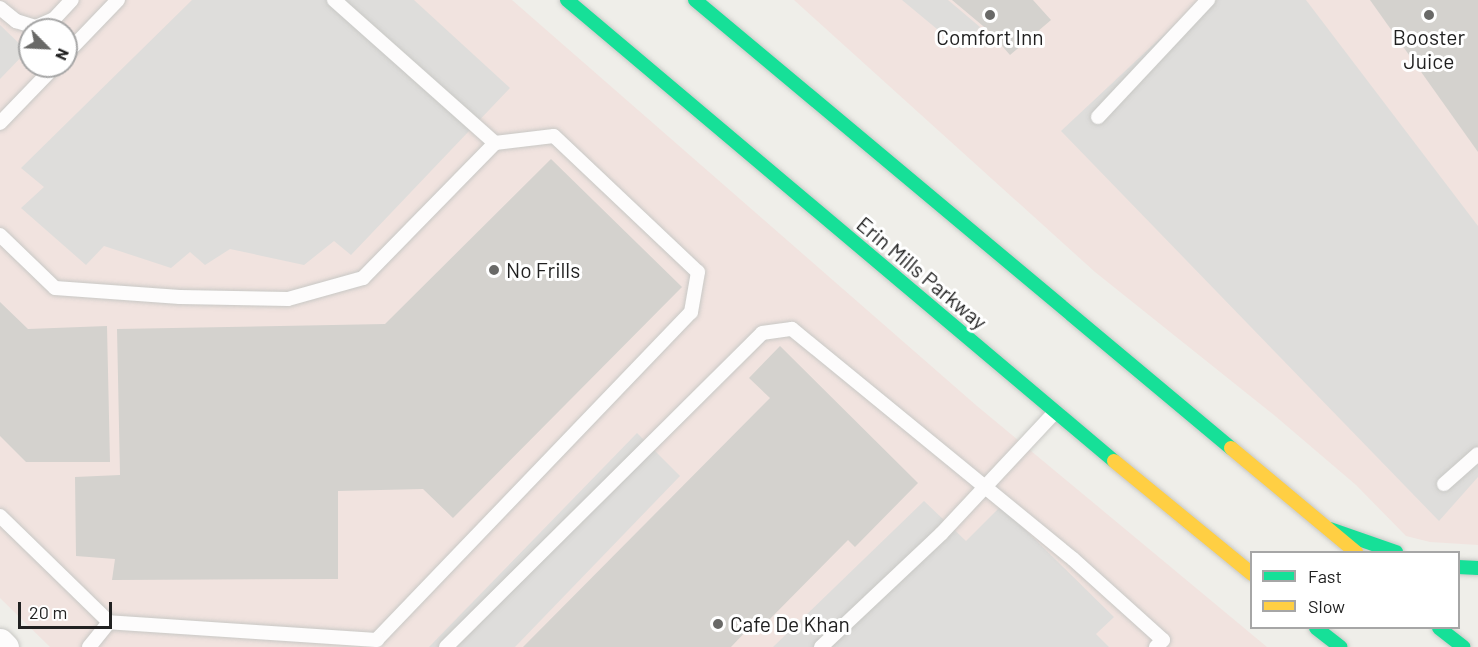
<!DOCTYPE html>
<style>
body{margin:0}
#map{position:relative;width:1478px;height:647px;overflow:hidden;background:#efeee9;font-family:Barlow,sans-serif}
div>[style]{position:absolute}
.commercial>*{inset:0;background:#f1e3df}
.parking>*{inset:0;background:#dedddb}
.building>*{inset:0;background:#d4d2ce}
.roads{filter:drop-shadow(0 0 2px #c8c8c5) drop-shadow(0 0 2px #c8c8c5)}
.lane>*{height:14px;margin:-7px;padding:0 7px;transform-origin:7px;border-radius:7px;background:#fdfcfc}
.street>*{height:27px;margin:-13.5px;padding:0 13.5px;transform-origin:13.5px;border-radius:13.5px;background:#fdfcfc}
.fast>*{height:14px;margin:-7px;padding:0 7px;transform-origin:7px;border-radius:7px;background:#16e098}
.slow>*{height:14px;margin:-7px;padding:0 7px;transform-origin:7px;border-radius:7px;background:#ffcf43}
.dots>*{width:16px;height:16px;translate:-50% -50%;box-sizing:border-box;border:3px solid #fff;border-radius:50%}
span{translate:-50% -50%;white-space:nowrap;text-align:center;line-height:1.15;-webkit-text-stroke:6px #fff;paint-order:stroke}
.poi-label{font-size:21px;color:#212121}
.left{translate:0 -50%;text-align:left}
.street-label{font-size:21px;color:#212121}
.legend{position:absolute;left:1250px;top:551px;width:210px;height:78px;box-sizing:border-box;background:#fff;border:2px solid #a6a6a6;margin:0;padding:8px 10px;list-style:none;font-size:18px;color:#212121}
.legend li{display:flex;align-items:center;gap:12px;height:30px}
.legend b{width:30px;border:2px solid #a6a6a6}
.north{position:absolute;left:18px;top:18px;width:60px;height:60px;box-sizing:border-box;background:#fff;border:2px solid #a6a6a6;border-radius:50%;rotate:114deg;font-size:16px;font-weight:700;line-height:24px;text-align:center;color:#212121}
.north::after{content:'';display:block;margin:auto;width:21px;height:27px;background:#696967;clip-path:polygon(50% 0,100% 100%,50% 72%,0 100%)}
.scale{position:absolute;left:18px;top:602px;width:94px;height:27px;box-sizing:border-box;border:3px solid #212121;border-top:0;padding-left:8px;font-size:18px;line-height:21px;white-space:nowrap;color:#212121;-webkit-text-stroke:4px #fff;paint-order:stroke}
</style>
<div id="map">
<div class="commercial">
<div style="clip-path:polygon(evenodd,0 0,512px 0,977px 406px,1267px 647px,50px 647px,0 598px,0 0,30px 30px,66px 30px,66px 66px,30px 66px,30px 30px)"></div>
<div style="clip-path:polygon(794px 0,1478px 0,1478px 545px,1430px 542px,1406px 536px,1356px 485px,1274px 415px,1095px 272px)"></div>
</div>
<div class="parking">
<div style="clip-path:polygon(192px 0,414px 0,510px 88px,351px 255px,334px 241px,304px 265px,230px 249px,205px 265px,190px 252px,171px 268px,104px 246px,86px 265px,21px 208px,44px 187px,21px 168px)"></div>
<div style="clip-path:polygon(902px 0,948px 0,980px 27px,961px 49px)"></div>
<div style="clip-path:polygon(1201px 0,1306px 0,1478px 226px,1478px 477px,1439px 521px,1061px 131px)"></div>
<div style="clip-path:polygon(0 25px,27px 51px,0 79px)"></div>
<div style="clip-path:polygon(637px 433px,680px 476px,515px 647px,429px 647px)"></div>
<div style="clip-path:polygon(924px 501px,966px 541px,1001px 506px,1114px 617px,1096px 634px,1109px 647px,773px 647px)"></div>
</div>
<div class="building">
<div style="clip-path:polygon(952px 0,1033px 0,1051px 20px,1010px 55px,989px 31px)"></div>
<div style="clip-path:polygon(1370px 0,1478px 0,1478px 152px)"></div>
<div style="clip-path:polygon(551px 159px,682px 287px,453px 518px,423px 489px,338px 491px,338px 579px,112px 580px,115px 559px,76px 556px,75px 477px,120px 475px,117px 329px,385px 324px)"></div>
<div style="clip-path:polygon(0 302px,28px 329px,107px 326px,110px 462px,26px 462px,0 436px)"></div>
<div style="clip-path:polygon(780px 346px,918px 483px,855px 547px,848px 540px,758px 631px,752px 625px,731px 647px,523px 647px,770px 398px,749px 378px)"></div>
</div>
<div class="roads">
<div class="lane">
<div style="left:334px;top:0;width:215px;rotate:41.6deg"></div>
<div style="left:0;top:8px;width:21px;rotate:39deg"></div>
<div style="left:16px;top:21px;width:21px;rotate:17deg"></div>
<div style="left:36px;top:27px;width:20px;rotate:-24deg"></div>
<div style="left:54px;top:19px;width:26px;rotate:-47deg"></div>
<div style="left:66px;top:54px;width:75px;rotate:-46.1deg"></div>
<div style="left:1098px;top:117px;width:161px;rotate:-46.8deg"></div>
<div style="left:0;top:123px;width:79px;rotate:-46deg"></div>
<div style="left:0;top:235px;width:76px;rotate:43.9deg"></div>
<div style="left:55px;top:288px;width:125px;rotate:4.1deg"></div>
<div style="left:180px;top:297px;width:108px;rotate:1.1deg"></div>
<div style="left:288px;top:299px;width:78px;rotate:-15.6deg"></div>
<div style="left:363px;top:278px;width:189px;rotate:-45.6deg"></div>
<div style="left:495px;top:143px;width:59px;rotate:-6.8deg"></div>
<div style="left:554px;top:136px;width:198px;rotate:43.4deg"></div>
<div style="left:698px;top:272px;width:41px;rotate:99.9deg"></div>
<div style="left:691px;top:312px;width:454px;rotate:133.8deg"></div>
<div style="left:377px;top:640px;width:269px;rotate:-176.2deg"></div>
<div style="left:109px;top:622px;width:152px;rotate:-135.8deg"></div>
<div style="left:1444px;top:484px;width:45px;rotate:-41.4deg"></div>
<div style="left:89px;top:647px;width:32px;rotate:-51deg"></div>
<div style="left:446px;top:647px;width:445px;rotate:-44.8deg"></div>
<div style="left:762px;top:333px;width:30px;rotate:-8deg"></div>
<div style="left:792px;top:329px;width:363px;rotate:39.3deg"></div>
<div style="left:1073px;top:559px;width:121px;rotate:42deg"></div>
<div style="left:1163px;top:640px;width:10px;rotate:135deg"></div>
<div style="left:821px;top:647px;width:165px;rotate:-43.3deg"></div>
<div style="left:941px;top:534px;width:167px;rotate:-46.9deg"></div>
</div>
<div class="street">
<div style="left:0;top:642px;width:7px;rotate:45deg"></div>
</div>
<div class="fast">
<div style="left:567px;top:0;width:715px;rotate:40.12deg"></div>
<div style="left:695px;top:0;width:699px;rotate:39.89deg"></div>
<div style="left:1330px;top:529px;width:70px;rotate:19.2deg"></div>
<div style="left:1458px;top:567px;width:20px;rotate:3deg"></div>
<div style="left:1316px;top:628px;width:31px;rotate:38deg"></div>
<div style="left:1439px;top:628px;width:31px;rotate:38deg"></div>
</div>
<div class="slow">
<div style="left:1231px;top:448px;width:163px;rotate:39.8deg"></div>
<div style="left:1114px;top:461px;width:178px;rotate:39.3deg"></div>
</div>
</div>
<div class="dots">
<div style="left:990px;top:15px;background:#696967"></div>
<div style="left:1429px;top:15px;background:#696967"></div>
<div style="left:494px;top:270px;background:#696967"></div>
<div style="left:718px;top:624px;background:#696967"></div>
</div>
<div class="poi-label">
<span style="left:990px;top:37px">Comfort Inn</span>
<span style="left:1429px;top:49px">Booster<br>Juice</span>
<span class="left" style="left:506px;top:270px">No Frills</span>
<span class="left" style="left:730px;top:624px">Cafe De Khan</span>
</div>
<div class="street-label">
<span style="left:922px;top:273px;rotate:40deg">Erin Mills Parkway</span>
</div>
<ul class="legend">
<li><b style="height:8px;background:#16e098"></b>Fast</li>
<li><b style="height:8px;background:#ffcf43"></b>Slow</li>
</ul>
<div class="north">N</div>
<div class="scale">20 m</div>
</div>
